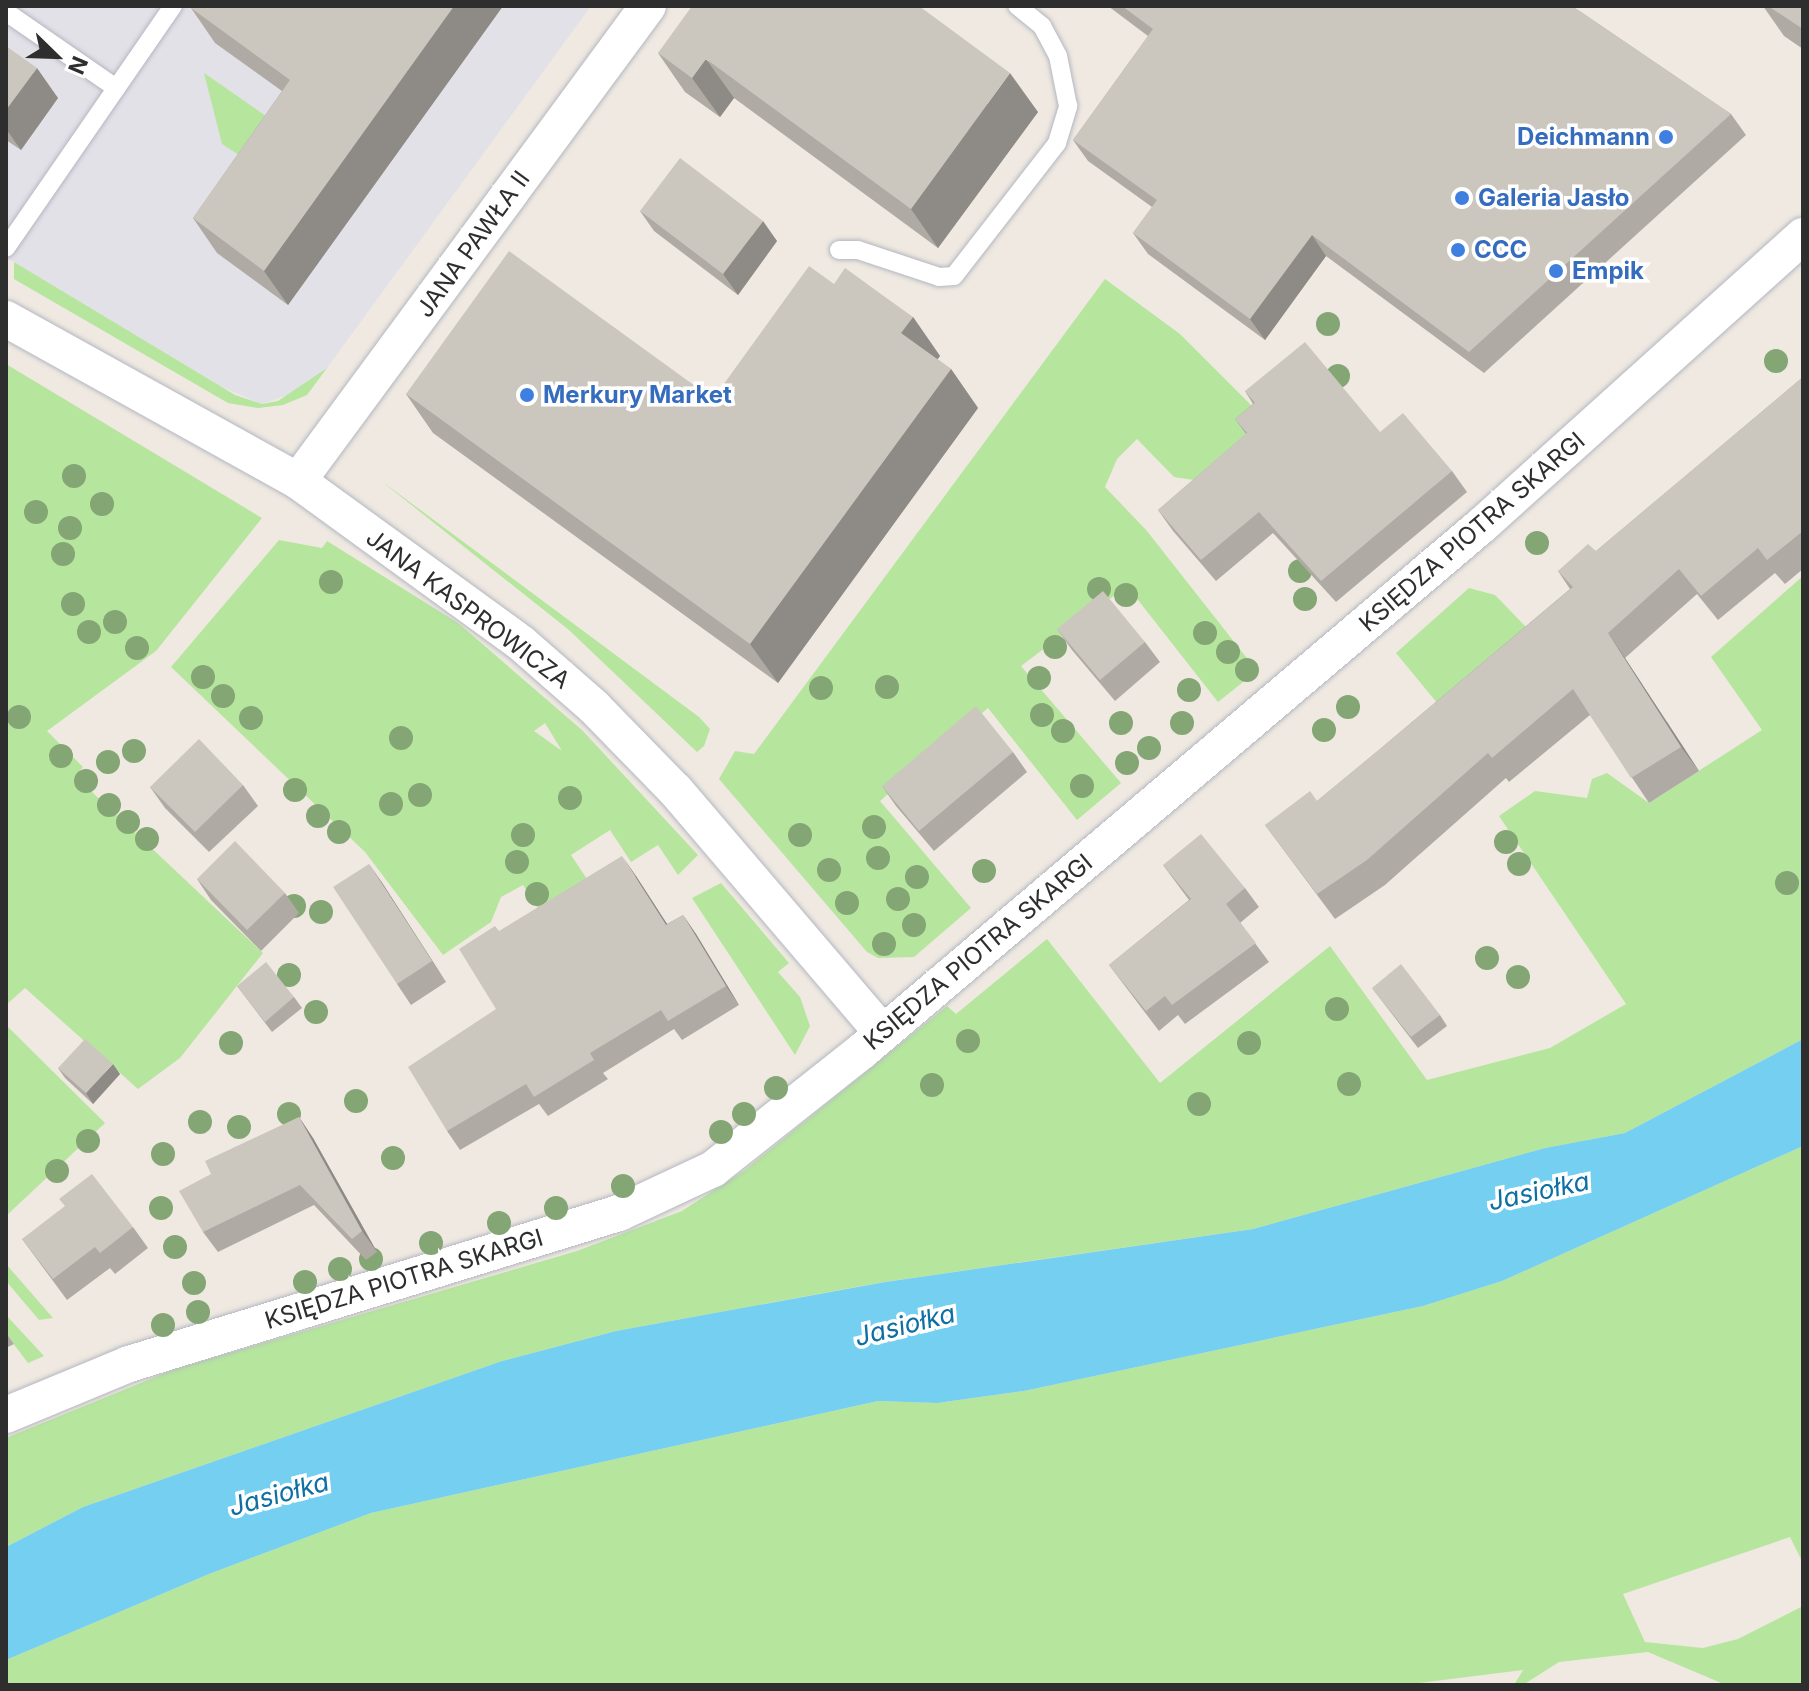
<!DOCTYPE html>
<meta charset="utf-8">
<style>
body{margin:0}
#map{position:relative;width:1809px;height:1691px;overflow:hidden;background:#efe9e1;font-family:Inter,sans-serif}
div>[style]{position:absolute}
.industrial>*{inset:0;background:#e3e1e8}
.green>*{inset:0;background:#b6e59e}
.water>*{inset:0;background:#75cff0}
.roads{filter:drop-shadow(0 0 2px #b4b7c1) drop-shadow(0 0 2px #b4b7c1)}
.lane>*{height:18px;margin:-9px;padding:0 9px;transform-origin:9px;border-radius:9px;background:#fff}
.street>*{height:36px;margin:-18px;padding:0 18px;transform-origin:18px;border-radius:18px;background:#fff}
.trees>*{width:24px;height:24px;margin:-12px;border-radius:50%;background:#84a574}
.wall>*{inset:0;background:#afaba4}
.shaded-wall>*{inset:0;background:#8e8b86}
.building>*{inset:0;background:#cbc7bf}
.dots>*{width:22px;height:22px;translate:-50% -50%;box-sizing:border-box;border:4px solid #fff;border-radius:50%}
span{translate:-50% -50%;white-space:nowrap;text-align:center;line-height:1.15;-webkit-text-stroke:7px #fff;paint-order:stroke}
.shop-label{font-size:24px;color:#366cbe;font-weight:700}
.right{translate:-100% -50%;text-align:right}
.left{translate:0 -50%;text-align:left}
.street-label{font-size:24px;color:#2e2e2e}
.water-label{font-size:26px;color:#0d6fa3;font-style:italic}
.frame{position:absolute;inset:0;border:8px solid #2e2e2e;pointer-events:none}
.north{position:absolute;left:16px;top:16px;width:80px;height:80px;-webkit-text-stroke:6px #fff;paint-order:stroke;rotate:113deg;font-size:22px;font-weight:700;line-height:32px;text-align:center;color:#2e2e2e}
.north::after{content:'';display:block;margin:auto;width:28px;height:36px;background:#2e2e2e;clip-path:polygon(50% 0,100% 100%,50% 72%,0 100%)}
</style>
<div id="map">
<div class="industrial">
<div style="clip-path:polygon(6px 6px,591px 6px,327px 368px,296px 392px,262px 404px,215px 384px,6px 257px)"></div>
</div>
<div class="green">
<div style="clip-path:polygon(204px 73px,289px 132px,262px 170px,222px 144px)"></div>
<div style="clip-path:polygon(14px 262px,235px 395px,262px 404px,278px 401px,327px 368px,307px 395px,283px 405px,258px 408px,228px 403px,14px 279px)"></div>
<div style="clip-path:polygon(1105px 279px,1180px 334px,1269px 423px,1214px 483px,1174px 477px,1137px 439px,1117px 459px,1105px 487px,1147px 531px,1257px 671px,1218px 702px,1127px 586px,1021px 666px,1121px 783px,1077px 820px,988px 708px,880px 801px,971px 908px,914px 957px,878px 958px,867px 952px,719px 779px,735px 751px,754px 754px)"></div>
<div style="clip-path:polygon(6px 364px,262px 518px,156px 651px,47px 731px,83px 767px,75px 776px,263px 953px,180px 1058px,138px 1089px,25px 988px,6px 1005px)"></div>
<div style="clip-path:polygon(380px 480px,699px 717px,710px 729px,704px 746px,697px 752px,569px 630px)"></div>
<div style="clip-path:polygon(evenodd,279px 540px,322px 548px,327px 541px,458px 623px,582px 730px,698px 855px,678px 875px,658px 845px,631px 862px,610px 830px,571px 855px,595px 891px,545px 920px,523px 885px,501px 897px,491px 922px,443px 955px,365px 852px,171px 667px,279px 540px,545px 723px,562px 751px,534px 731px,545px 723px)"></div>
<div style="clip-path:polygon(1803px 576px,1803px 1039px,1625px 1133px,1545px 1148px,1253px 1229px,884px 1282px,616px 1331px,502px 1361px,83px 1507px,6px 1547px,6px 1438px,175px 1369px,577px 1251px,682px 1211px,745px 1170px,947px 1006px,956px 1014px,1047px 939px,1160px 1083px,1330px 946px,1427px 1080px,1550px 1048px,1626px 1004px,1499px 816px,1535px 791px,1587px 798px,1592px 779px,1607px 773px,1649px 803px,1762px 730px,1711px 657px)"></div>
<div style="clip-path:polygon(1469px 588px,1495px 595px,1528px 629px,1438px 704px,1396px 653px)"></div>
<div style="clip-path:polygon(721px 883px,789px 963px,778px 972px,800px 997px,810px 1026px,795px 1055px,692px 898px)"></div>
<div style="clip-path:polygon(6px 1025px,105px 1123px,6px 1216px)"></div>
<div style="clip-path:polygon(1803px 1146px,1803px 1563px,1790px 1537px,1623px 1594px,1645px 1642px,1703px 1648px,1738px 1639px,1803px 1606px,1803px 1685px,1726px 1685px,1648px 1652px,1559px 1662px,1523px 1685px,1514px 1685px,1523px 1670px,1403px 1685px,6px 1685px,6px 1660px,209px 1574px,371px 1513px,878px 1401px,937px 1403px,1024px 1391px,1423px 1306px,1502px 1281px)"></div>
<div style="clip-path:polygon(6px 1265px,6px 1264px,53px 1318px,39px 1320px,6px 1281px)"></div>
<div style="clip-path:polygon(6px 1315px,44px 1356px,28px 1363px,6px 1334px)"></div>
</div>
<div class="water">
<div style="clip-path:polygon(1803px 1039px,1803px 1146px,1502px 1281px,1423px 1306px,1024px 1391px,937px 1403px,878px 1401px,371px 1513px,209px 1574px,6px 1660px,6px 1547px,83px 1507px,502px 1361px,616px 1331px,885px 1282px,1253px 1229px,1545px 1148px,1625px 1133px)"></div>
</div>
<div class="roads">
<div class="lane">
<div style="left:6px;top:12px;width:134px;rotate:34.6deg"></div>
<div style="left:6px;top:248px;width:294px;rotate:-55.4deg"></div>
<div style="left:839px;top:250px;width:19px"></div>
<div style="left:858px;top:250px;width:85px;rotate:18.4deg"></div>
<div style="left:939px;top:277px;width:15px;rotate:-4deg"></div>
<div style="left:954px;top:276px;width:168px;rotate:-52.2deg"></div>
<div style="left:1057px;top:143px;width:39px;rotate:-73deg"></div>
<div style="left:1068px;top:106px;width:51px;rotate:-101.3deg"></div>
<div style="left:1058px;top:56px;width:34px;rotate:-118deg"></div>
<div style="left:1042px;top:26px;width:32px;rotate:-141deg"></div>
</div>
<div class="street">
<div style="left:6px;top:319px;width:334px;rotate:29deg"></div>
<div style="left:298px;top:481px;width:276px;rotate:36deg"></div>
<div style="left:521px;top:643px;width:97px;rotate:41.2deg"></div>
<div style="left:594px;top:707px;width:117px;rotate:45.7deg"></div>
<div style="left:676px;top:791px;width:318px;rotate:49.5deg"></div>
<div style="left:298px;top:481px;width:590px;rotate:-53.62deg"></div>
<div style="left:6px;top:1415px;width:133px;rotate:-22.5deg"></div>
<div style="left:129px;top:1364px;width:513px;rotate:-17.13deg"></div>
<div style="left:619px;top:1213px;width:104px;rotate:-25.1deg"></div>
<div style="left:713px;top:1169px;width:190px;rotate:-38.4deg"></div>
<div style="left:862px;top:1051px;width:813px;rotate:-40.31deg"></div>
<div style="left:1482px;top:525px;width:432px;rotate:-42deg"></div>
</div>
</div>
<div class="trees">
<div style="left:1328px;top:324px"></div>
<div style="left:1776px;top:361px"></div>
<div style="left:1338px;top:376px"></div>
<div style="left:74px;top:476px"></div>
<div style="left:102px;top:504px"></div>
<div style="left:36px;top:512px"></div>
<div style="left:70px;top:528px"></div>
<div style="left:1537px;top:543px"></div>
<div style="left:63px;top:554px"></div>
<div style="left:1300px;top:571px"></div>
<div style="left:331px;top:582px"></div>
<div style="left:1099px;top:589px"></div>
<div style="left:1126px;top:595px"></div>
<div style="left:1305px;top:599px"></div>
<div style="left:73px;top:604px"></div>
<div style="left:115px;top:622px"></div>
<div style="left:89px;top:632px"></div>
<div style="left:1205px;top:633px"></div>
<div style="left:1055px;top:647px"></div>
<div style="left:137px;top:648px"></div>
<div style="left:1228px;top:652px"></div>
<div style="left:1247px;top:670px"></div>
<div style="left:203px;top:677px"></div>
<div style="left:1039px;top:678px"></div>
<div style="left:887px;top:687px"></div>
<div style="left:821px;top:688px"></div>
<div style="left:1189px;top:690px"></div>
<div style="left:223px;top:696px"></div>
<div style="left:1348px;top:707px"></div>
<div style="left:1042px;top:715px"></div>
<div style="left:19px;top:717px"></div>
<div style="left:251px;top:718px"></div>
<div style="left:1121px;top:723px"></div>
<div style="left:1182px;top:723px"></div>
<div style="left:1324px;top:730px"></div>
<div style="left:1063px;top:731px"></div>
<div style="left:401px;top:738px"></div>
<div style="left:1149px;top:748px"></div>
<div style="left:134px;top:751px"></div>
<div style="left:61px;top:756px"></div>
<div style="left:108px;top:762px"></div>
<div style="left:1127px;top:763px"></div>
<div style="left:86px;top:781px"></div>
<div style="left:1082px;top:786px"></div>
<div style="left:295px;top:790px"></div>
<div style="left:420px;top:795px"></div>
<div style="left:570px;top:798px"></div>
<div style="left:391px;top:804px"></div>
<div style="left:109px;top:805px"></div>
<div style="left:318px;top:816px"></div>
<div style="left:128px;top:822px"></div>
<div style="left:874px;top:827px"></div>
<div style="left:339px;top:832px"></div>
<div style="left:523px;top:835px"></div>
<div style="left:800px;top:835px"></div>
<div style="left:147px;top:839px"></div>
<div style="left:1506px;top:842px"></div>
<div style="left:878px;top:858px"></div>
<div style="left:517px;top:862px"></div>
<div style="left:1519px;top:864px"></div>
<div style="left:829px;top:870px"></div>
<div style="left:984px;top:871px"></div>
<div style="left:917px;top:877px"></div>
<div style="left:1787px;top:883px"></div>
<div style="left:537px;top:894px"></div>
<div style="left:898px;top:899px"></div>
<div style="left:847px;top:903px"></div>
<div style="left:294px;top:906px"></div>
<div style="left:321px;top:912px"></div>
<div style="left:914px;top:925px"></div>
<div style="left:884px;top:944px"></div>
<div style="left:1487px;top:958px"></div>
<div style="left:289px;top:975px"></div>
<div style="left:1518px;top:977px"></div>
<div style="left:1337px;top:1009px"></div>
<div style="left:316px;top:1012px"></div>
<div style="left:968px;top:1041px"></div>
<div style="left:231px;top:1043px"></div>
<div style="left:1249px;top:1043px"></div>
<div style="left:1349px;top:1084px"></div>
<div style="left:932px;top:1085px"></div>
<div style="left:776px;top:1088px"></div>
<div style="left:356px;top:1101px"></div>
<div style="left:1199px;top:1104px"></div>
<div style="left:289px;top:1114px"></div>
<div style="left:744px;top:1114px"></div>
<div style="left:200px;top:1122px"></div>
<div style="left:239px;top:1127px"></div>
<div style="left:721px;top:1132px"></div>
<div style="left:88px;top:1141px"></div>
<div style="left:163px;top:1154px"></div>
<div style="left:393px;top:1158px"></div>
<div style="left:57px;top:1171px"></div>
<div style="left:623px;top:1186px"></div>
<div style="left:161px;top:1208px"></div>
<div style="left:556px;top:1208px"></div>
<div style="left:499px;top:1223px"></div>
<div style="left:431px;top:1243px"></div>
<div style="left:175px;top:1247px"></div>
<div style="left:371px;top:1259px"></div>
<div style="left:340px;top:1269px"></div>
<div style="left:305px;top:1282px"></div>
<div style="left:194px;top:1283px"></div>
<div style="left:198px;top:1312px"></div>
<div style="left:163px;top:1325px"></div>
</div>
<div class="wall">
<div style="clip-path:polygon(503px 6px,288px 305px,217px 253px,193px 218px,282px 91px,215px 43px,191px 8px)"></div>
<div style="clip-path:polygon(1108px 6px,1572px 6px,1731px 114px,1746px 135px,1484px 373px,1326px 256px,1265px 340px,1148px 254px,1133px 233px,1152px 207px,1088px 161px,1073px 140px,1148px 36px)"></div>
<div style="clip-path:polygon(1763px 6px,1803px 6px,1803px 49px,1784px 36px)"></div>
<div style="clip-path:polygon(6px 46px,58px 98px,21px 150px,6px 140px)"></div>
<div style="clip-path:polygon(658px 53px,1038px 112px,938px 248px,734px 98px,720px 117px,685px 92px)"></div>
<div style="clip-path:polygon(640px 211px,777px 241px,738px 295px,654px 231px)"></div>
<div style="clip-path:polygon(913px 317px,940px 356px,937px 359px,951px 369px,978px 408px,778px 683px,433px 433px,406px 394px,713px 399px)"></div>
<div style="clip-path:polygon(1803px 377px,1803px 569px,1785px 584px,1775px 573px,1718px 620px,1697px 594px,1625px 658px,1699px 771px,1649px 803px,1590px 715px,1509px 782px,1506px 778px,1385px 885px,1335px 919px,1265px 825px,1317px 801px,1380px 749px,1570px 589px,1558px 571px,1596px 551px)"></div>
<div style="clip-path:polygon(1245px 391px,1380px 432px,1452px 471px,1467px 492px,1336px 602px,1273px 533px,1216px 581px,1173px 531px,1158px 510px,1246px 434px,1235px 419px,1253px 404px)"></div>
<div style="clip-path:polygon(1057px 629px,1145px 642px,1160px 662px,1115px 701px,1072px 650px)"></div>
<div style="clip-path:polygon(1013px 752px,1027px 772px,934px 851px,896px 806px,882px 786px)"></div>
<div style="clip-path:polygon(243px 785px,258px 806px,209px 852px,165px 808px,150px 787px)"></div>
<div style="clip-path:polygon(369px 864px,446px 982px,411px 1005px,397px 984px)"></div>
<div style="clip-path:polygon(1163px 865px,1245px 888px,1259px 907px,1240px 923px,1269px 962px,1185px 1024px,1178px 1015px,1159px 1031px,1109px 965px,1189px 900px)"></div>
<div style="clip-path:polygon(636px 876px,667px 924px,683px 915px,696px 934px,739px 1005px,682px 1040px,674px 1029px,603px 1073px,608px 1079px,548px 1116px,539px 1104px,460px 1150px,447px 1131px,496px 1009px)"></div>
<div style="clip-path:polygon(197px 879px,285px 893px,299px 913px,261px 951px,211px 900px)"></div>
<div style="clip-path:polygon(237px 986px,294px 997px,302px 1008px,272px 1032px)"></div>
<div style="clip-path:polygon(1372px 988px,1440px 1015px,1447px 1026px,1418px 1048px)"></div>
<div style="clip-path:polygon(58px 1068px,120px 1074px,93px 1104px,65px 1078px)"></div>
<div style="clip-path:polygon(299px 1117px,313px 1138px,377px 1252px,366px 1260px,314px 1205px,218px 1252px,203px 1232px,211px 1174px)"></div>
<div style="clip-path:polygon(133px 1227px,148px 1248px,115px 1274px,110px 1268px,67px 1300px,22px 1239px)"></div>
<div style="clip-path:polygon(6px 1333px,14px 1344px,6px 1348px)"></div>
</div>
<div class="shaded-wall">
<div style="clip-path:polygon(454px 6px,503px 6px,288px 305px,264px 271px)"></div>
<div style="clip-path:polygon(706px 59px,734px 98px,720px 117px,692px 78px)"></div>
<div style="clip-path:polygon(37px 68px,58px 98px,21px 150px,6px 129px,6px 110px)"></div>
<div style="clip-path:polygon(1010px 73px,1038px 112px,938px 248px,911px 209px)"></div>
<div style="clip-path:polygon(763px 221px,777px 241px,738px 295px,723px 274px)"></div>
<div style="clip-path:polygon(1312px 235px,1326px 256px,1265px 340px,1250px 319px)"></div>
<div style="clip-path:polygon(913px 317px,940px 356px,928px 372px,901px 333px)"></div>
<div style="clip-path:polygon(951px 369px,978px 408px,778px 683px,750px 644px)"></div>
<div style="clip-path:polygon(1608px 633px,1625px 658px,1699px 771px,1681px 747px)"></div>
<div style="clip-path:polygon(622px 856px,636px 876px,680px 944px,666px 925px)"></div>
<div style="clip-path:polygon(369px 864px,383px 884px,446px 982px,432px 961px)"></div>
<div style="clip-path:polygon(683px 915px,696px 934px,739px 1005px,726px 986px)"></div>
<div style="clip-path:polygon(113px 1064px,120px 1074px,93px 1104px,86px 1093px)"></div>
<div style="clip-path:polygon(299px 1117px,313px 1138px,377px 1252px,362px 1231px)"></div>
</div>
<div class="building">
<div style="clip-path:polygon(193px 6px,454px 6px,264px 271px,193px 218px,290px 80px,191px 8px)"></div>
<div style="clip-path:polygon(692px 6px,919px 6px,1010px 73px,911px 209px,706px 59px,692px 78px,658px 53px)"></div>
<div style="clip-path:polygon(1122px 6px,1572px 6px,1731px 114px,1469px 352px,1312px 235px,1250px 319px,1133px 233px,1157px 200px,1073px 140px,1153px 29px)"></div>
<div style="clip-path:polygon(1768px 6px,1803px 6px,1803px 29px)"></div>
<div style="clip-path:polygon(6px 46px,37px 68px,6px 110px)"></div>
<div style="clip-path:polygon(680px 158px,763px 221px,723px 274px,640px 211px)"></div>
<div style="clip-path:polygon(509px 251px,713px 399px,809px 266px,834px 284px,845px 268px,913px 317px,901px 333px,951px 369px,750px 644px,406px 394px)"></div>
<div style="clip-path:polygon(1305px 342px,1380px 432px,1403px 413px,1452px 471px,1321px 581px,1259px 512px,1201px 560px,1158px 510px,1247px 433px,1235px 419px,1255px 403px,1245px 391px)"></div>
<div style="clip-path:polygon(1803px 377px,1803px 531px,1767px 560px,1758px 548px,1701px 596px,1679px 569px,1608px 633px,1681px 747px,1631px 778px,1573px 689px,1492px 758px,1488px 753px,1367px 860px,1317px 894px,1265px 825px,1310px 791px,1317px 801px,1380px 749px,1573px 587px,1558px 571px,1588px 544px,1596px 551px)"></div>
<div style="clip-path:polygon(1103px 591px,1145px 642px,1100px 680px,1057px 629px)"></div>
<div style="clip-path:polygon(976px 706px,1013px 752px,919px 831px,882px 786px)"></div>
<div style="clip-path:polygon(199px 739px,243px 785px,195px 832px,150px 787px)"></div>
<div style="clip-path:polygon(1201px 834px,1245px 888px,1226px 904px,1256px 943px,1172px 1005px,1165px 996px,1146px 1011px,1109px 965px,1191px 899px,1163px 865px)"></div>
<div style="clip-path:polygon(235px 841px,285px 893px,247px 930px,197px 879px)"></div>
<div style="clip-path:polygon(622px 856px,666px 925px,683px 915px,726px 986px,668px 1021px,661px 1010px,590px 1053px,594px 1060px,534px 1097px,526px 1084px,447px 1131px,408px 1067px,496px 1009px,459px 949px,495px 926px,499px 931px)"></div>
<div style="clip-path:polygon(369px 864px,432px 961px,397px 984px,333px 887px)"></div>
<div style="clip-path:polygon(266px 962px,294px 997px,265px 1022px,237px 986px)"></div>
<div style="clip-path:polygon(1401px 964px,1440px 1015px,1411px 1037px,1372px 988px)"></div>
<div style="clip-path:polygon(85px 1039px,113px 1064px,86px 1093px,58px 1068px)"></div>
<div style="clip-path:polygon(299px 1117px,362px 1231px,352px 1239px,300px 1185px,203px 1232px,179px 1191px,211px 1174px,205px 1161px)"></div>
<div style="clip-path:polygon(92px 1174px,133px 1227px,100px 1253px,95px 1247px,53px 1279px,22px 1239px,65px 1206px,59px 1199px)"></div>
</div>
<div class="dots">
<div style="left:1666px;top:137px;background:#3f7fe0"></div>
<div style="left:1462px;top:198px;background:#3f7fe0"></div>
<div style="left:1458px;top:250px;background:#3f7fe0"></div>
<div style="left:1556px;top:271px;background:#3f7fe0"></div>
<div style="left:527px;top:395px;background:#3f7fe0"></div>
</div>
<div class="shop-label">
<span class="right" style="left:1650px;top:137px">Deichmann</span>
<span class="left" style="left:1478px;top:198px">Galeria Jasło</span>
<span class="left" style="left:1474px;top:250px">CCC</span>
<span class="left" style="left:1572px;top:271px">Empik</span>
<span class="left" style="left:543px;top:395px">Merkury Market</span>
</div>
<div class="street-label">
<span style="left:473px;top:244px;rotate:-54deg">JANA PAWŁA II</span>
<span style="left:1472px;top:532px;rotate:-41deg">KSIĘDZA PIOTRA SKARGI</span>
<span style="left:468px;top:609px;rotate:37deg">JANA KASPROWICZA</span>
<span style="left:978px;top:952px;rotate:-40deg">KSIĘDZA PIOTRA SKARGI</span>
<span style="left:404px;top:1279px;rotate:-17deg">KSIĘDZA PIOTRA SKARGI</span>
</div>
<div class="water-label">
<span style="left:1539px;top:1191px;rotate:-12deg">Jasiołka</span>
<span style="left:905px;top:1325px;rotate:-14deg">Jasiołka</span>
<span style="left:279px;top:1494px;rotate:-15deg">Jasiołka</span>
</div>
<div class="frame"></div>
<div class="north">N</div>
</div>
